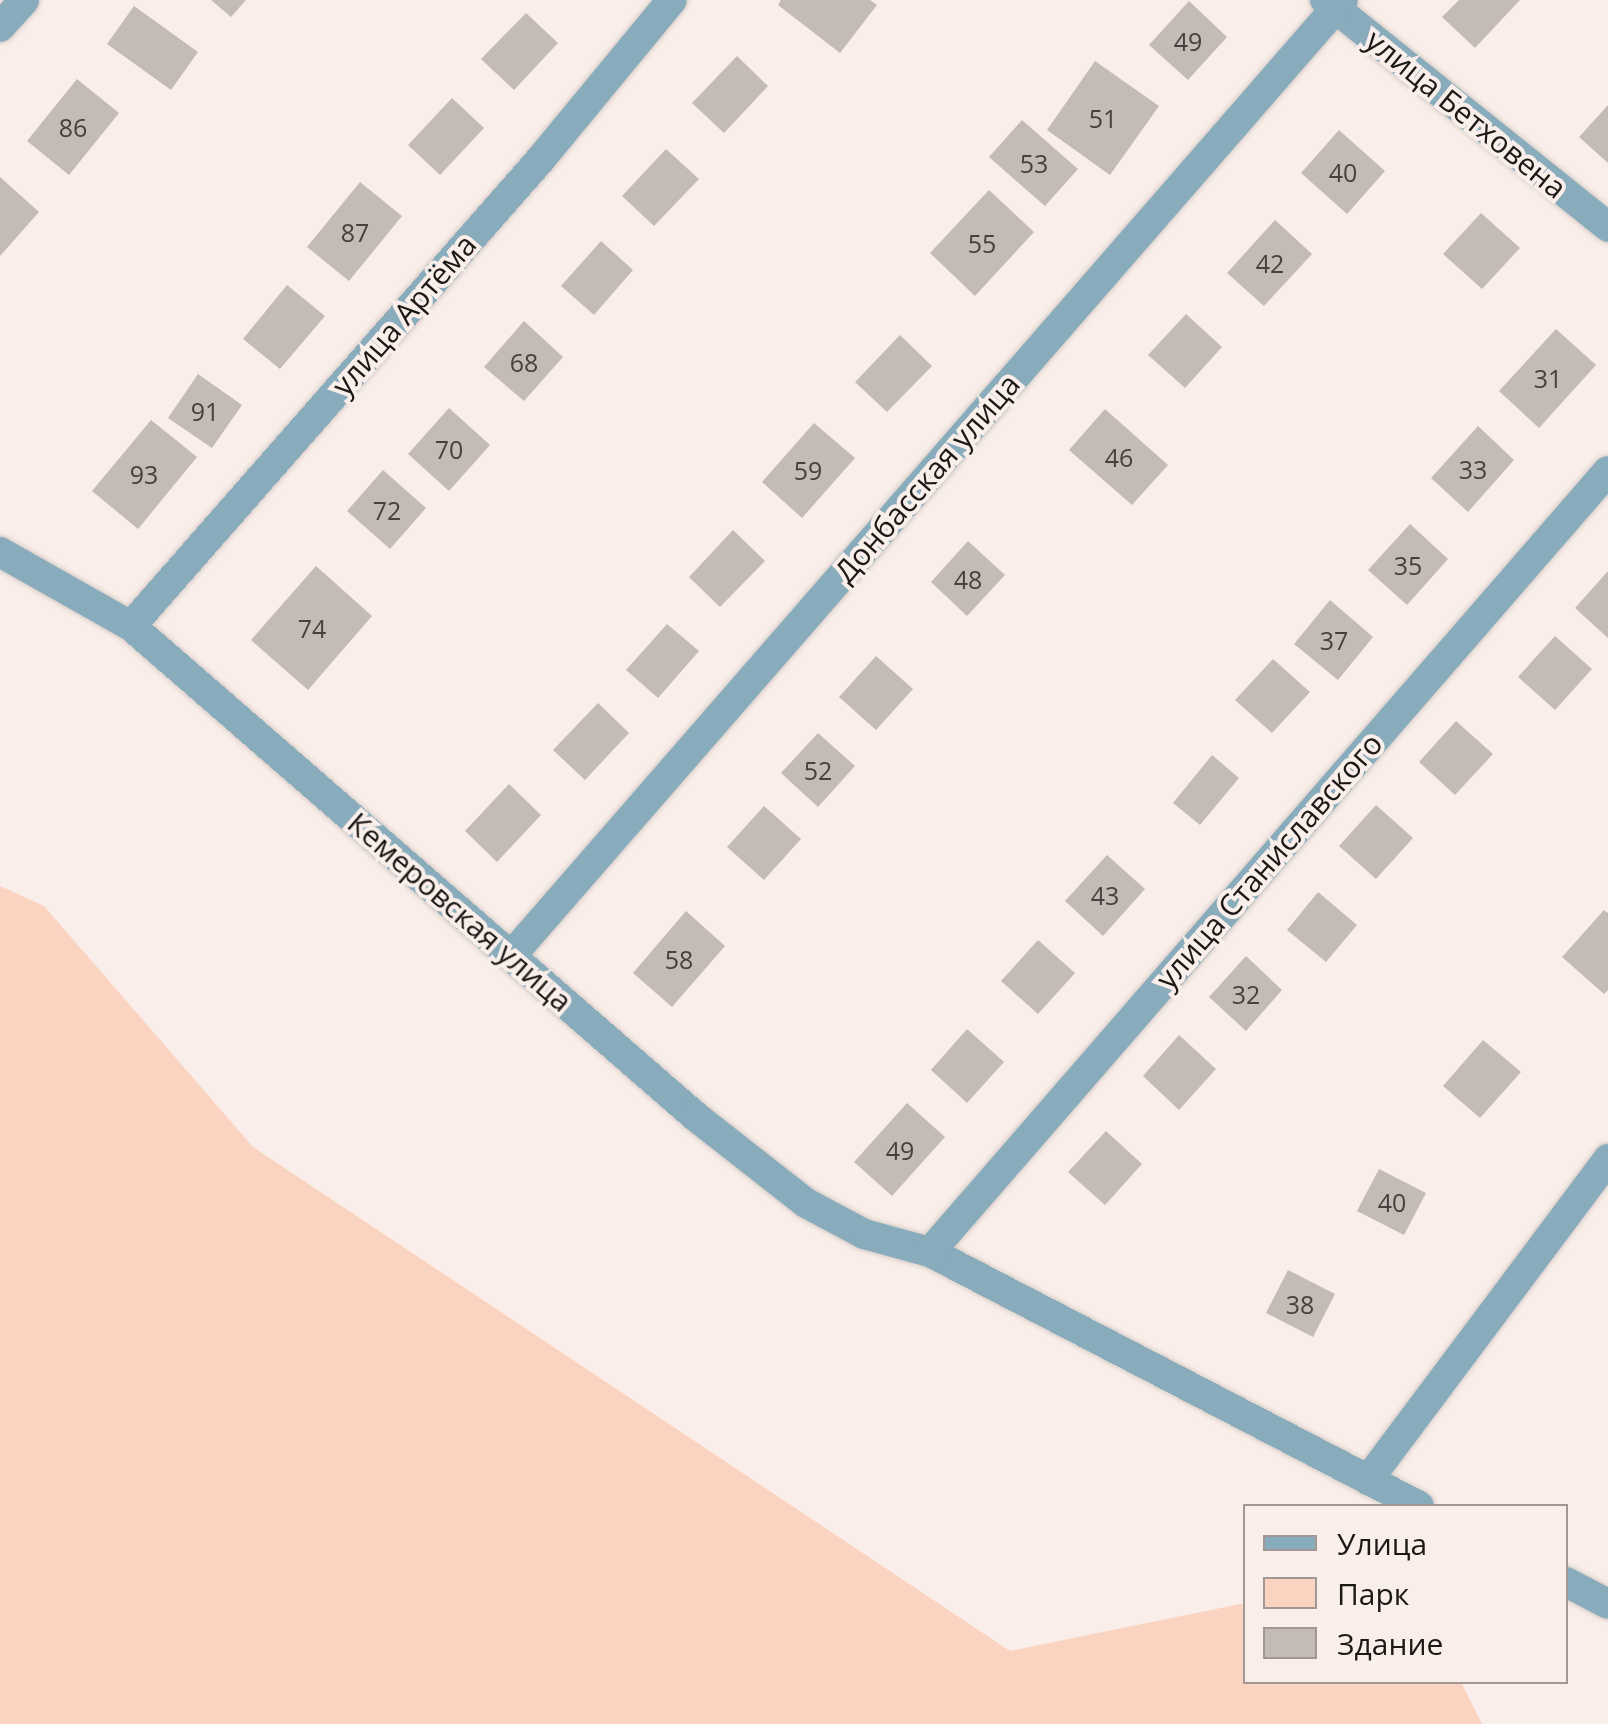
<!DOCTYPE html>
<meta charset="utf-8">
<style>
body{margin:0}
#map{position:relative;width:1608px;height:1724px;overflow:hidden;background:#f9eee9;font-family:"Open Sans",sans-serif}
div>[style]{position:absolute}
.green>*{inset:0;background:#fbd4c1}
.building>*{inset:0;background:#c5bbb6}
.roads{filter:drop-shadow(0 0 2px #d6ccc7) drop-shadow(0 0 2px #d6ccc7)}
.street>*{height:30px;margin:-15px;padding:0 15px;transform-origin:15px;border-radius:15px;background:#89acbc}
span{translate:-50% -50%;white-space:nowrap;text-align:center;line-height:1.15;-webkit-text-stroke:8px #f9eee9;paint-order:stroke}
.number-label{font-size:25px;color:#46413e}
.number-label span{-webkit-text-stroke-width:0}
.street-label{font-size:30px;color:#1c1816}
.legend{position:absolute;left:1243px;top:1504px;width:325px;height:180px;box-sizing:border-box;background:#f9eee9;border:2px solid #a19895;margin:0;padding:12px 18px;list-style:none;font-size:30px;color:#1c1816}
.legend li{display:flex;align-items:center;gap:20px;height:50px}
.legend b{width:50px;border:2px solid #a19895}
</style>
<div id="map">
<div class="green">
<div style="clip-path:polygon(0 886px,44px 906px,253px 1147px,1010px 1651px,1245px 1603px,1246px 1682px,1461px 1682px,1482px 1724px,0 1724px)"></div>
</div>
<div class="building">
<div style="clip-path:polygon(211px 0,246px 0,231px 17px)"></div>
<div style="clip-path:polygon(781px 0,870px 0,877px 5px,840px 53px,778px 5px)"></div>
<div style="clip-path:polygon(1459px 0,1520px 0,1475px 48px,1442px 17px)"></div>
<div style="clip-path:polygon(1189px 1px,1227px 37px,1188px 80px,1149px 45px)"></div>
<div style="clip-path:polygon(134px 6px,198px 52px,171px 90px,107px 44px)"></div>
<div style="clip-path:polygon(526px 13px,558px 43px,514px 90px,481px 59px)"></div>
<div style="clip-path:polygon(737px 56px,768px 86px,724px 133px,692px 103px)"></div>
<div style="clip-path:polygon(1095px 61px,1159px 106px,1110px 175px,1047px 130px)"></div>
<div style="clip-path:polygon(77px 79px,119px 113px,69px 175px,27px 141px)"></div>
<div style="clip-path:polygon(452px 98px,484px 128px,440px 175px,408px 145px)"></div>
<div style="clip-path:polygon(1608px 105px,1608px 163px,1579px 137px)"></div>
<div style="clip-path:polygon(1022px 120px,1078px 169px,1045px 206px,989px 157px)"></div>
<div style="clip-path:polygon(1339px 130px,1385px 171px,1347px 214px,1301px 173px)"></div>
<div style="clip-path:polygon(666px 149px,699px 179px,654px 226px,622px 196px)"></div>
<div style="clip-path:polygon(0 177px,39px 212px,0 256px)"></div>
<div style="clip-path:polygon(360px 182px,402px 216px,349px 281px,307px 247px)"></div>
<div style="clip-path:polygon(989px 190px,1034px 232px,975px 296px,930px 253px)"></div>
<div style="clip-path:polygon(1481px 213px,1520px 248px,1482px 289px,1443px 254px)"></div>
<div style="clip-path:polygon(1275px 220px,1312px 254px,1264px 306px,1227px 273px)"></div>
<div style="clip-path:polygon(601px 241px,633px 270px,594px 315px,561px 286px)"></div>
<div style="clip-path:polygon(287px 285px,325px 316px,280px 369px,243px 339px)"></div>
<div style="clip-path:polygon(1186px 314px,1222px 347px,1185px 388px,1148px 355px)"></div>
<div style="clip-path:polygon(524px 321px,563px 357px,524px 401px,484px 367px)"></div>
<div style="clip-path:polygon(1556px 329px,1596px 365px,1539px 428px,1499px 391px)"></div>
<div style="clip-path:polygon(900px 335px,932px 366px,887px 412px,855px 382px)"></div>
<div style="clip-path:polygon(198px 374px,242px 405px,212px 448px,168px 418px)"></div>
<div style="clip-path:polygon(449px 408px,490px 445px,449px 491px,408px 454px)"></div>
<div style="clip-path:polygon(1105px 409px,1168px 465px,1132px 505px,1069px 450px)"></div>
<div style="clip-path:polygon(151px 420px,197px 457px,138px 529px,92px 491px)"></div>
<div style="clip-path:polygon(814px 423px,855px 458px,802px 518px,762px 482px)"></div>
<div style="clip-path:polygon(1478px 426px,1514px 460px,1468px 512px,1431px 478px)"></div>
<div style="clip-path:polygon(383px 470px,426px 508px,390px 549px,347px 511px)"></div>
<div style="clip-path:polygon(1410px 524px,1448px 559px,1407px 605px,1368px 570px)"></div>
<div style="clip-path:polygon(733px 530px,765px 561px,720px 607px,689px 577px)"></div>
<div style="clip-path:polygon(968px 541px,1005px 575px,967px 616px,931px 582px)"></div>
<div style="clip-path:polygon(316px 566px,372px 616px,308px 690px,251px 640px)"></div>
<div style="clip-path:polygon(1608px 571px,1608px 638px,1575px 608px)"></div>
<div style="clip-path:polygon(1330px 600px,1373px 637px,1338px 680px,1294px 644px)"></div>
<div style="clip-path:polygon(667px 624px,699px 651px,658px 698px,626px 670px)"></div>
<div style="clip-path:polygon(1555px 636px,1592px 669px,1555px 710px,1518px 677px)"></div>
<div style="clip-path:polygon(876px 656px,913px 689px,876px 730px,839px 697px)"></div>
<div style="clip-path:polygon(1273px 659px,1310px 692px,1272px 733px,1235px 700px)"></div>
<div style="clip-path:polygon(598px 703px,629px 733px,585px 780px,553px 750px)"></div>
<div style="clip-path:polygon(1456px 721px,1493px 754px,1455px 795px,1419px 762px)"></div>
<div style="clip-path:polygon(818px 733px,855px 766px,818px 807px,781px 773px)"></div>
<div style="clip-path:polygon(1212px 755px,1239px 778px,1200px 825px,1173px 803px)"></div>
<div style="clip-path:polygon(509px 784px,541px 815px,497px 862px,465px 831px)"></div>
<div style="clip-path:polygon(1376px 805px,1413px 838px,1376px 879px,1339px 846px)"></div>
<div style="clip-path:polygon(764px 806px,801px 839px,764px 880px,727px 847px)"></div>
<div style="clip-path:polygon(1107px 855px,1145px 889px,1103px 936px,1065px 901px)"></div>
<div style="clip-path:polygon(1318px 892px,1357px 925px,1326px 962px,1287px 930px)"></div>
<div style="clip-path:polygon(1604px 910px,1608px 913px,1608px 990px,1604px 994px,1562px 957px)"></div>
<div style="clip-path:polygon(686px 911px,725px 946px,672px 1007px,633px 973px)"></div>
<div style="clip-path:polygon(1038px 940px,1075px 973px,1038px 1014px,1001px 981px)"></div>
<div style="clip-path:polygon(1246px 956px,1282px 990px,1246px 1031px,1209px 997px)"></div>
<div style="clip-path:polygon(967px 1029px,1004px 1062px,967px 1103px,931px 1070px)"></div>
<div style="clip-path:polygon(1179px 1035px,1216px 1069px,1179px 1110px,1143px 1076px)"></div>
<div style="clip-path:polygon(1483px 1040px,1521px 1072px,1480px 1118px,1443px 1086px)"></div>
<div style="clip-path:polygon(907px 1103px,945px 1137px,892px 1196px,854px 1162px)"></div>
<div style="clip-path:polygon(1106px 1131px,1142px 1164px,1105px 1205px,1068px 1172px)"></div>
<div style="clip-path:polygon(1379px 1169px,1426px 1193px,1404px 1235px,1357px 1211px)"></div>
<div style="clip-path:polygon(1288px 1270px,1335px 1294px,1313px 1337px,1266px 1313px)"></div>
</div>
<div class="roads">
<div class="street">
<div style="left:1325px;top:0;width:363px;rotate:38.7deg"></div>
<div style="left:0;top:27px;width:36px;rotate:-48deg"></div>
<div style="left:0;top:552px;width:150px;rotate:29.5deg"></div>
<div style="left:131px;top:626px;width:747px;rotate:40.98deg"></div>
<div style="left:695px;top:1116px;width:141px;rotate:38.1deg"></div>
<div style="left:806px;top:1203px;width:66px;rotate:28.1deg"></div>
<div style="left:864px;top:1234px;width:68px;rotate:15.3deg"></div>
<div style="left:930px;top:1252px;width:551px;rotate:27.45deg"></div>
<div style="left:131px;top:626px;width:620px;rotate:-48.73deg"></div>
<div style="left:540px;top:160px;width:207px;rotate:-50.5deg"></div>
<div style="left:511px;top:956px;width:1267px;rotate:-48.97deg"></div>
<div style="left:930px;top:1252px;width:1034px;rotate:-49.04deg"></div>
<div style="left:1368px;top:1480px;width:401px;rotate:-53.2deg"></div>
<div style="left:1566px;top:1582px;width:47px;rotate:27.6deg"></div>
</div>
</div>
<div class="number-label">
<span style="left:1188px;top:41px">49</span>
<span style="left:1103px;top:118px">51</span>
<span style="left:73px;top:127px">86</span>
<span style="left:1034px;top:163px">53</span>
<span style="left:1343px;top:172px">40</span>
<span style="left:355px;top:232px">87</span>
<span style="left:982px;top:243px">55</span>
<span style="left:1270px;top:263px">42</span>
<span style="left:524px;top:362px">68</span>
<span style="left:1548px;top:378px">31</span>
<span style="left:205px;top:411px">91</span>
<span style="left:449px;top:449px">70</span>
<span style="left:1119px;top:457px">46</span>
<span style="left:1473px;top:469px">33</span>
<span style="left:808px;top:470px">59</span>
<span style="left:144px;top:474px">93</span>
<span style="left:387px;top:510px">72</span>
<span style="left:1408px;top:565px">35</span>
<span style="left:968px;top:579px">48</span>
<span style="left:312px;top:628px">74</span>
<span style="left:1334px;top:640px">37</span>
<span style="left:818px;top:770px">52</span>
<span style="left:1105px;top:895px">43</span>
<span style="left:679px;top:959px">58</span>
<span style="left:1246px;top:994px">32</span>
<span style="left:900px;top:1150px">49</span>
<span style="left:1392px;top:1202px">40</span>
<span style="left:1300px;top:1304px">38</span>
</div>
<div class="street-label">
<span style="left:1466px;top:114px;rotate:39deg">улица Бетховена</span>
<span style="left:404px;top:315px;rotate:-49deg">улица Артёма</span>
<span style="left:927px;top:478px;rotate:-49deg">Донбасская улица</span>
<span style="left:1269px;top:861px;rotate:-49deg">улица Станиславского</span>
<span style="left:460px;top:912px;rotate:41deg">Кемеровская улица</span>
</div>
<ul class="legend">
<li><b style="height:12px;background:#89acbc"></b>Улица</li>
<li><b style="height:28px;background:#fbd4c1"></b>Парк</li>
<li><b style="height:28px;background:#c5bbb6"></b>Здание</li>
</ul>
</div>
